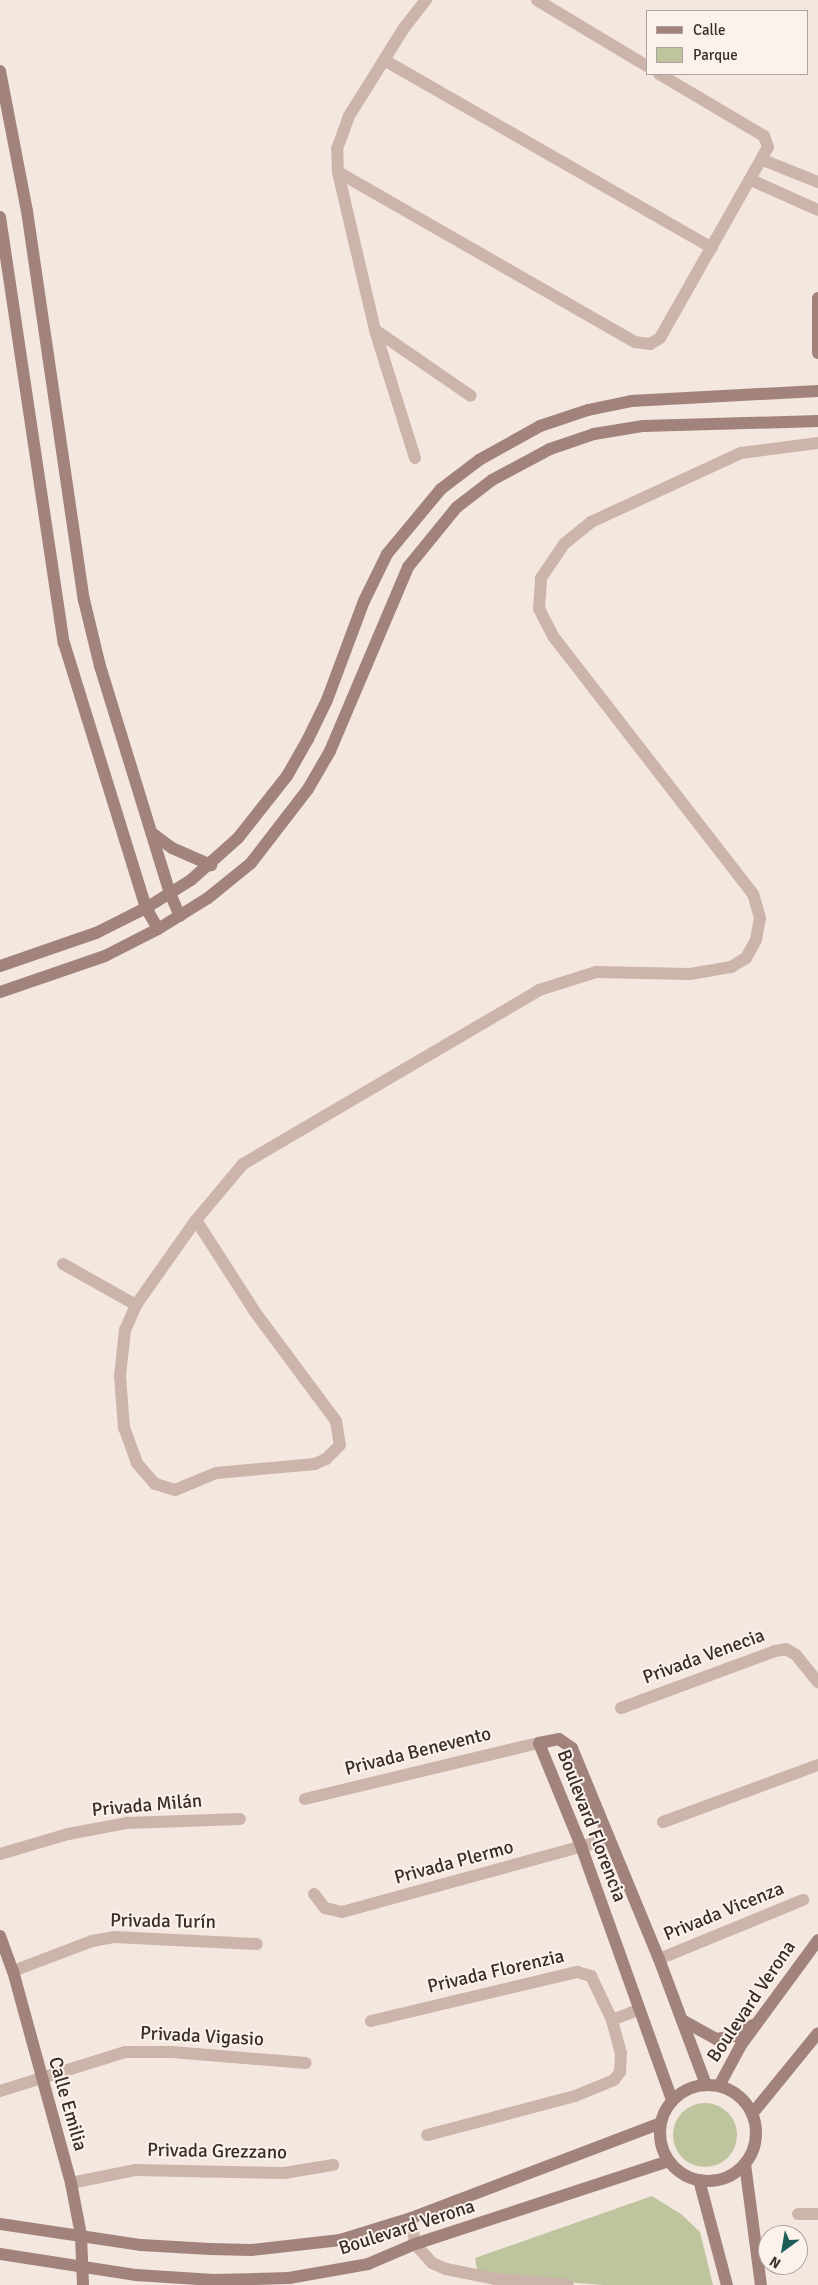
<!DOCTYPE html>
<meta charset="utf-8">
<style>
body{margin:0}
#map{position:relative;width:818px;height:2285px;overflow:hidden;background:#f4e7df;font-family:Signika,sans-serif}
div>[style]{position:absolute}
.green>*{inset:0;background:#bdc49e}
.round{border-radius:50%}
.street>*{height:12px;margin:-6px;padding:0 6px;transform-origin:6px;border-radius:6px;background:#cdb4aa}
.secondary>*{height:12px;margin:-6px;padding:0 6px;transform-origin:6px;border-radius:6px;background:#a1837b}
.secondary>.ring{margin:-6px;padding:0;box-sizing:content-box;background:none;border:12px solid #a1837b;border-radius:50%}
span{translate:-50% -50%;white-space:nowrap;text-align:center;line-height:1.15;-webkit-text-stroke:4px #fbf2ec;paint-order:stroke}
.street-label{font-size:19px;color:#3a2c2a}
.legend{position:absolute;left:646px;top:10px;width:162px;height:65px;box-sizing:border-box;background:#fbf2ec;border:1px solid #aea39e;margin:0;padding:6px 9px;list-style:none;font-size:15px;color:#3a2c2a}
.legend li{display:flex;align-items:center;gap:10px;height:25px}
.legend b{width:25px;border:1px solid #aea39e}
.north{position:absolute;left:758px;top:2225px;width:50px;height:50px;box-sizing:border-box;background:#fbf2ec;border:1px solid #aea39e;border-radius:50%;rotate:212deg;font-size:14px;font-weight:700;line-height:20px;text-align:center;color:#3a2c2a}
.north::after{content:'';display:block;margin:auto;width:18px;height:22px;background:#1d5e58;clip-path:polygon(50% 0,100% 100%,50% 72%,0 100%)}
</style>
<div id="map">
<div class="green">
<div class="round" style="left:673px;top:2103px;width:64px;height:64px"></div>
<div style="clip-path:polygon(652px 2196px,681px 2214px,700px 2232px,713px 2285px,603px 2285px,478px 2275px,475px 2258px)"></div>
</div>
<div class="street">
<div style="left:537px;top:0;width:128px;rotate:31deg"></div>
<div style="left:384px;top:60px;width:378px;rotate:29.8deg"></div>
<div style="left:763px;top:160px;width:59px;rotate:21.8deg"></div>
<div style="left:338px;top:172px;width:23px;rotate:-92deg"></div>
<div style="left:337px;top:149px;width:35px;rotate:-70deg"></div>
<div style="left:349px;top:116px;width:104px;rotate:-58deg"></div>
<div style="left:404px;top:28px;width:36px;rotate:-52deg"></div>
<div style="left:751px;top:180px;width:73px;rotate:24.1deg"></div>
<div style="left:375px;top:330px;width:116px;rotate:34.5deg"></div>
<div style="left:415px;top:458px;width:134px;rotate:-107.4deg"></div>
<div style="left:375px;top:330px;width:162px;rotate:-103.2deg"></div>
<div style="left:338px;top:172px;width:342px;rotate:29.8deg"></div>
<div style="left:635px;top:342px;width:15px;rotate:8deg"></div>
<div style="left:650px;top:344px;width:12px;rotate:-31deg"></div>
<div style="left:660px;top:338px;width:219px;rotate:-60.5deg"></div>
<div style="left:768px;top:147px;width:12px;rotate:-110deg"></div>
<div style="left:764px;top:136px;width:122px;rotate:-149.4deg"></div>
<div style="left:196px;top:1220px;width:109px;rotate:57.3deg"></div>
<div style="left:255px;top:1312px;width:136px;rotate:53.4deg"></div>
<div style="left:336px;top:1421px;width:24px;rotate:81deg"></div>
<div style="left:340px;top:1445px;width:20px;rotate:135deg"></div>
<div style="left:326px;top:1459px;width:12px;rotate:156deg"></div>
<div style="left:315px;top:1464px;width:99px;rotate:174.8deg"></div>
<div style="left:216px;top:1473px;width:44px;rotate:157.5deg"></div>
<div style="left:175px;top:1490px;width:21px;rotate:-163deg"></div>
<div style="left:155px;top:1484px;width:28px;rotate:-131deg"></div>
<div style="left:137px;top:1463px;width:37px;rotate:-110deg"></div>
<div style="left:124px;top:1428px;width:52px;rotate:-94.4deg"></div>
<div style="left:120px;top:1376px;width:46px;rotate:-83.8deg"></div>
<div style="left:125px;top:1330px;width:27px;rotate:-66deg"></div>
<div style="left:136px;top:1305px;width:104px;rotate:-54.8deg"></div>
<div style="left:196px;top:1220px;width:73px;rotate:-50deg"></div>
<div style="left:243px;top:1164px;width:343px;rotate:-30.4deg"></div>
<div style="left:539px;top:990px;width:60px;rotate:-17.5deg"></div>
<div style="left:596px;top:972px;width:94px;rotate:1.2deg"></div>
<div style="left:690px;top:974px;width:42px;rotate:-9.7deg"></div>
<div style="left:731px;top:967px;width:17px;rotate:-31deg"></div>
<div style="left:746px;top:958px;width:21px;rotate:-61deg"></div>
<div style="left:756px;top:940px;width:22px;rotate:-80deg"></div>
<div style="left:760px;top:918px;width:25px;rotate:-106deg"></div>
<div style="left:753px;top:894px;width:326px;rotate:-127.8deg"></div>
<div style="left:553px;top:636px;width:30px;rotate:-117deg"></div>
<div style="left:539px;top:609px;width:31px;rotate:-86deg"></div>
<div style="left:541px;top:578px;width:41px;rotate:-55.9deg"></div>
<div style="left:564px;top:544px;width:35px;rotate:-39deg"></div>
<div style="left:591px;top:522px;width:165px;rotate:-24.7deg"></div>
<div style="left:741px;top:453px;width:78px;rotate:-7.4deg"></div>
<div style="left:63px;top:1264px;width:84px;rotate:29.3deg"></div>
<div style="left:621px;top:1708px;width:164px;rotate:-20.3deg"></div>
<div style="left:775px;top:1651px;width:11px;rotate:-10deg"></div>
<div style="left:786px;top:1649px;width:12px;rotate:31deg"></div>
<div style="left:796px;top:1655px;width:35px;rotate:51deg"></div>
<div style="left:305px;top:1799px;width:241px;rotate:-13.5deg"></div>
<div style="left:663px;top:1822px;width:165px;rotate:-20.2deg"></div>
<div style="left:0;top:1854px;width:71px;rotate:-16.4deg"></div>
<div style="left:68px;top:1834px;width:59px;rotate:-10.7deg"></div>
<div style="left:126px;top:1823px;width:114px;rotate:-2deg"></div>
<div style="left:314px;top:1894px;width:18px;rotate:52deg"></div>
<div style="left:325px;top:1908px;width:17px;rotate:13deg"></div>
<div style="left:342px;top:1912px;width:277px;rotate:-15.3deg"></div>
<div style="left:659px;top:1959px;width:156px;rotate:-22.3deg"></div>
<div style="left:13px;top:1971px;width:85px;rotate:-20.8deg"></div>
<div style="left:92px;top:1941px;width:22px;rotate:-10deg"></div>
<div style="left:114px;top:1937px;width:143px;rotate:2.8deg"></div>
<div style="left:612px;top:2020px;width:28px;rotate:-21deg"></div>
<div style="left:371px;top:2021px;width:212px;rotate:-13.4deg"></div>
<div style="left:577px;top:1972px;width:15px;rotate:16deg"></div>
<div style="left:591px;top:1976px;width:49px;rotate:64.5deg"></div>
<div style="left:612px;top:2020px;width:34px;rotate:75deg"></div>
<div style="left:621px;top:2053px;width:19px;rotate:93deg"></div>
<div style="left:620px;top:2072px;width:10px;rotate:127deg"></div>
<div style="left:614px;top:2080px;width:42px;rotate:157.7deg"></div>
<div style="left:575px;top:2096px;width:153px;rotate:165.2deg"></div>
<div style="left:0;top:2091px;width:131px;rotate:-17.3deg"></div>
<div style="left:125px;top:2052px;width:47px"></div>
<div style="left:172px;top:2052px;width:134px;rotate:4.7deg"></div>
<div style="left:71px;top:2183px;width:65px;rotate:-11.5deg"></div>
<div style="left:135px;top:2170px;width:149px;rotate:1.2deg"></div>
<div style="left:284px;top:2173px;width:50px;rotate:-9.3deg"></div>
<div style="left:798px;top:2214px;width:20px"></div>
<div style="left:411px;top:2218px;width:26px;rotate:81deg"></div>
<div style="left:415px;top:2244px;width:25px;rotate:48deg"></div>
<div style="left:432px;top:2263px;width:15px;rotate:23deg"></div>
<div style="left:446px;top:2269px;width:50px;rotate:11.5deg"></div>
<div style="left:495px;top:2279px;width:73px;rotate:4.7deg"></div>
</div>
<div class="secondary">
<div style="left:0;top:71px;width:143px;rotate:79.1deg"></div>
<div style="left:27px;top:211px;width:393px;rotate:81.7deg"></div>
<div style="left:84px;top:600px;width:68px;rotate:76.4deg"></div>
<div style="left:100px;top:666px;width:238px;rotate:72.9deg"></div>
<div style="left:170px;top:893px;width:25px;rotate:67deg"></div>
<div style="left:0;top:217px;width:431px;rotate:81.5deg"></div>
<div style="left:64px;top:643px;width:277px;rotate:72.8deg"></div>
<div style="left:146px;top:908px;width:24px;rotate:60deg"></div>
<div style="left:818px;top:298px;width:55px;rotate:90deg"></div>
<div style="left:152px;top:833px;width:25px;rotate:37deg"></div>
<div style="left:172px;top:848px;width:43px;rotate:23.6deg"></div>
<div style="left:0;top:966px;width:102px;rotate:-19deg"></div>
<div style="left:96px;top:933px;width:56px;rotate:-26.6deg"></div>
<div style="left:146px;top:908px;width:53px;rotate:-31.9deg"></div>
<div style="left:191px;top:880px;width:63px;rotate:-41.8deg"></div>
<div style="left:238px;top:838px;width:79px;rotate:-51.7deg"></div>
<div style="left:287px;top:776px;width:43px;rotate:-60.4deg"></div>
<div style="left:308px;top:739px;width:43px;rotate:-64deg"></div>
<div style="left:327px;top:700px;width:106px;rotate:-69.5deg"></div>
<div style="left:364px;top:601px;width:52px;rotate:-63.9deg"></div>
<div style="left:387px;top:554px;width:85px;rotate:-50.3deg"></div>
<div style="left:441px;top:489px;width:48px;rotate:-37.3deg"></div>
<div style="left:479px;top:460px;width:70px;rotate:-29.1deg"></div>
<div style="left:540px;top:426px;width:51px;rotate:-18.4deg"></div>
<div style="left:588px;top:410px;width:44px;rotate:-11.8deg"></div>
<div style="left:631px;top:401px;width:187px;rotate:-3.1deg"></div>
<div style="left:0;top:992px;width:111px;rotate:-18.9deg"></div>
<div style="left:105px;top:956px;width:59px;rotate:-27deg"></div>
<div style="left:158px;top:929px;width:59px;rotate:-31.8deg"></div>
<div style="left:208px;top:898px;width:55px;rotate:-39.1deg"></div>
<div style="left:251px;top:863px;width:93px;rotate:-52.4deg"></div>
<div style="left:308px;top:789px;width:44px;rotate:-59.9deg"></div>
<div style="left:330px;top:751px;width:200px;rotate:-67deg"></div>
<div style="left:408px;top:567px;width:77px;rotate:-50.8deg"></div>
<div style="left:457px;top:507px;width:44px;rotate:-37.6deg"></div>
<div style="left:492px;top:480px;width:66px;rotate:-28.1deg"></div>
<div style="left:550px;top:449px;width:46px;rotate:-18.8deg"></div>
<div style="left:594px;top:434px;width:50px;rotate:-9.3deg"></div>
<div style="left:643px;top:426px;width:175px;rotate:-1.6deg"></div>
<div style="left:0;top:1936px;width:37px;rotate:70deg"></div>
<div style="left:13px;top:1971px;width:220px;rotate:74.7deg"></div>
<div style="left:71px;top:2183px;width:53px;rotate:79.1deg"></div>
<div style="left:81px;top:2235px;width:50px;rotate:87.7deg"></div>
<div style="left:682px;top:2020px;width:39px;rotate:29deg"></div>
<div style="left:716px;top:2039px;width:20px;rotate:-9deg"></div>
<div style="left:736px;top:2036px;width:20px;rotate:-33deg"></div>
<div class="ring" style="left:660px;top:2085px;width:84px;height:84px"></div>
<div style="left:719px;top:2086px;width:47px;rotate:-61.8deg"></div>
<div style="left:741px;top:2045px;width:130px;rotate:-53.7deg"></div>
<div style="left:672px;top:2100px;width:268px;rotate:-109.7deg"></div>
<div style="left:582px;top:1848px;width:113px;rotate:-112.3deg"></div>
<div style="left:539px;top:1743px;width:20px;rotate:-11deg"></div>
<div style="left:559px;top:1739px;width:16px;rotate:35deg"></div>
<div style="left:572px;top:1748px;width:228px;rotate:67.6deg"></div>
<div style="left:659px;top:1959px;width:134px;rotate:69.5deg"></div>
<div style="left:752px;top:2114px;width:104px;rotate:-50.8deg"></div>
<div style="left:745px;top:2164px;width:122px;rotate:82.5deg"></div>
<div style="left:699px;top:2180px;width:109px;rotate:75.1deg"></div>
<div style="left:0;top:2224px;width:143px;rotate:8.5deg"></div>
<div style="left:141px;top:2245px;width:69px;rotate:3.3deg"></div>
<div style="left:210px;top:2249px;width:41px;rotate:1.4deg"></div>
<div style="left:251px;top:2250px;width:90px;rotate:-6.4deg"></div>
<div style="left:340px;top:2240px;width:74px;rotate:-17.2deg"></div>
<div style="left:411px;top:2218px;width:267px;rotate:-20.8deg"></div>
<div style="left:0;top:2254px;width:138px;rotate:8.8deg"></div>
<div style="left:136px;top:2275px;width:78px;rotate:3.7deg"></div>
<div style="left:214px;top:2280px;width:75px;rotate:-1.5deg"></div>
<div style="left:289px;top:2278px;width:80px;rotate:-10deg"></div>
<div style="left:368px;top:2264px;width:51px;rotate:-23.1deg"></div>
<div style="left:415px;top:2244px;width:267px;rotate:-18.1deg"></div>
</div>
<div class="street-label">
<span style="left:704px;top:1657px;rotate:-20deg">Privada Venecia</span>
<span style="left:418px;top:1752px;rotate:-14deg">Privada Benevento</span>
<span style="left:147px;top:1806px;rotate:-5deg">Privada Milán</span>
<span style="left:591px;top:1826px;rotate:69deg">Boulevard Florencia</span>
<span style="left:454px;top:1863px;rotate:-15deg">Privada Plermo</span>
<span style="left:724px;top:1912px;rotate:-22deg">Privada Vicenza</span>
<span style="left:163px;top:1922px;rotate:1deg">Privada Turín</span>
<span style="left:496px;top:1972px;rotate:-13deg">Privada Florenzia</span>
<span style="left:752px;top:2002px;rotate:-56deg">Boulevard Verona</span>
<span style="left:202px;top:2037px;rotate:3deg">Privada Vigasio</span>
<span style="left:67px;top:2104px;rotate:74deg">Calle Emilia</span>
<span style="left:217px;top:2152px;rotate:1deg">Privada Grezzano</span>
<span style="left:407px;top:2228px;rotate:-18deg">Boulevard Verona</span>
</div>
<ul class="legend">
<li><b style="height:6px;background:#a1837b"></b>Calle</li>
<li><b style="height:14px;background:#bdc49e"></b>Parque</li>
</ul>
<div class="north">N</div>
</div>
